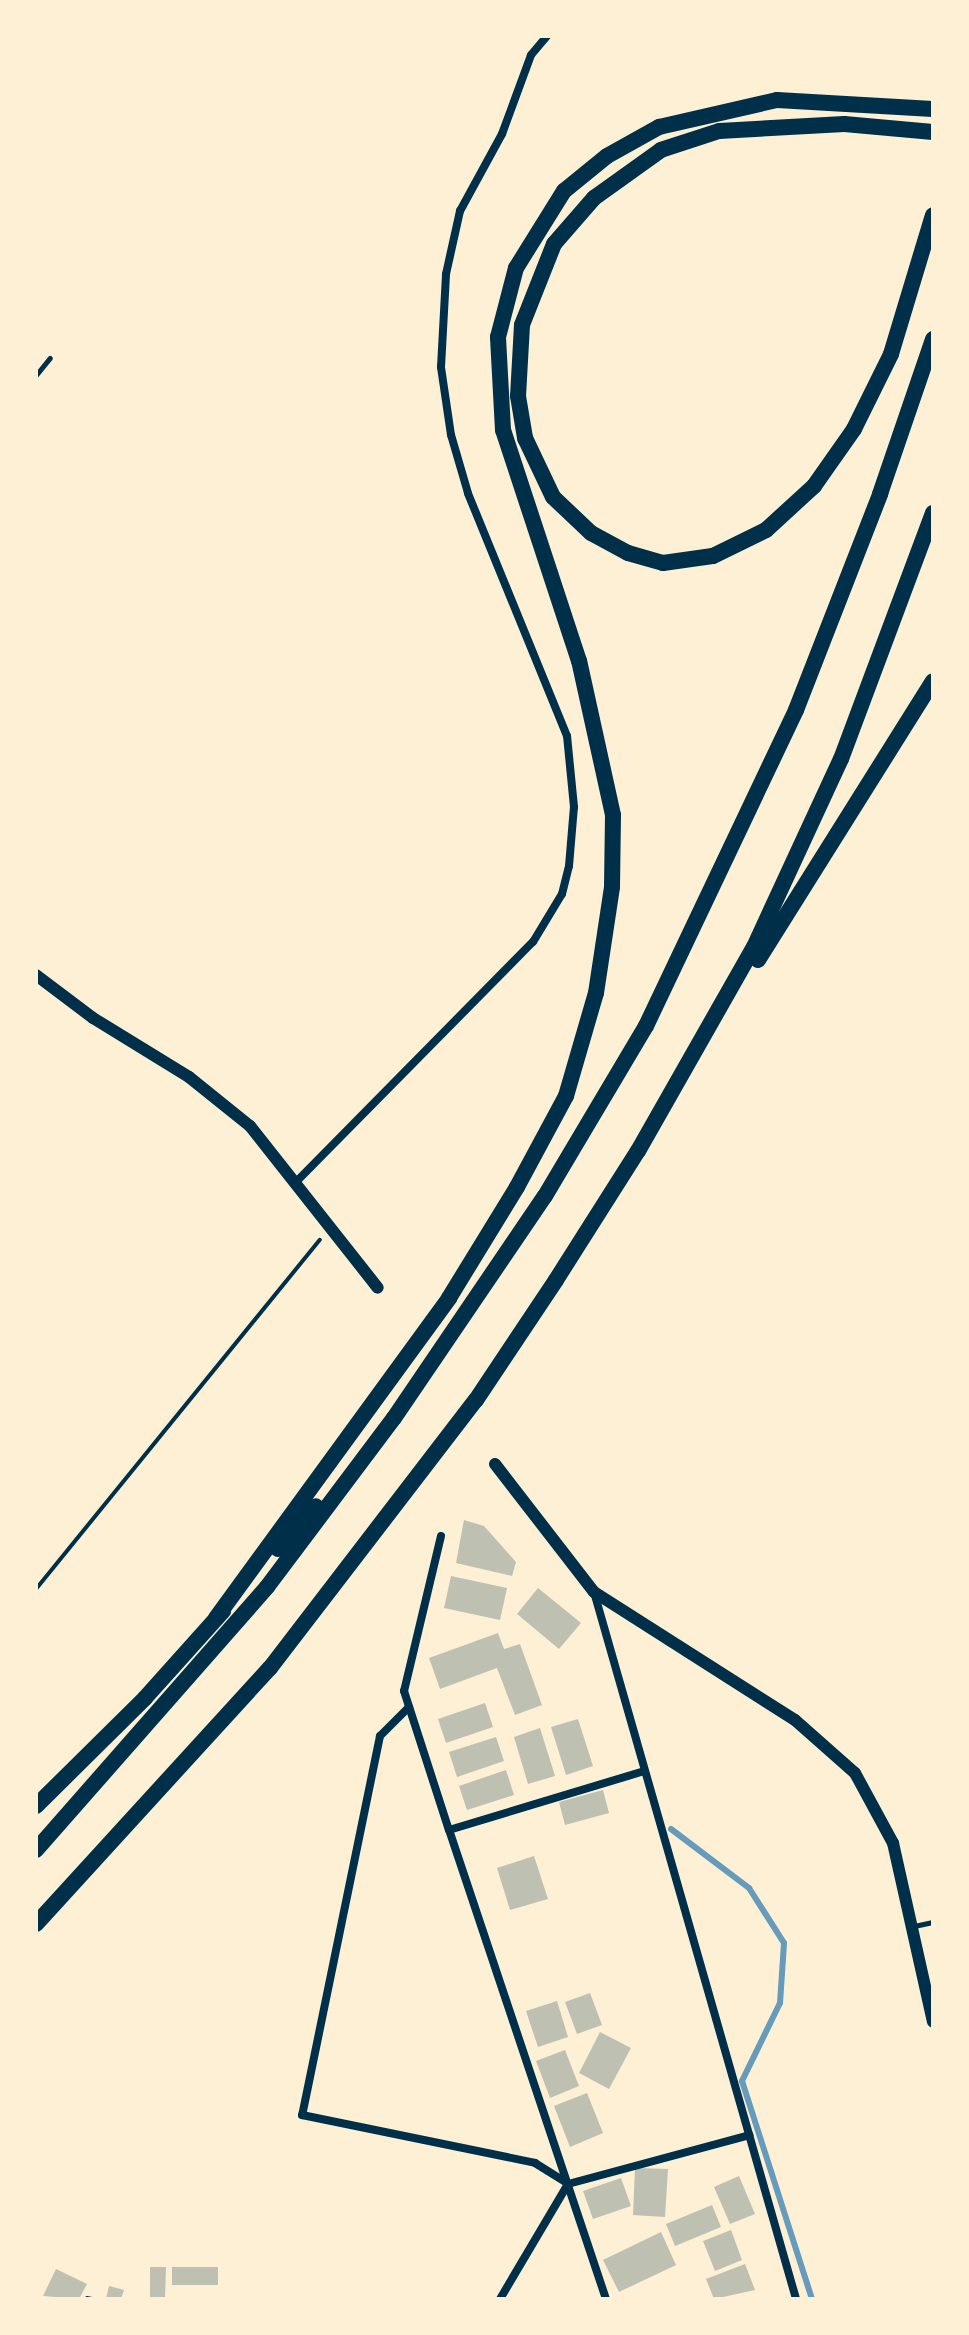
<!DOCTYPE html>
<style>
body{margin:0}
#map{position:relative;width:969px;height:2335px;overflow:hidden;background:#fdf0d5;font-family:Karla,sans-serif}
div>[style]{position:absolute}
.stream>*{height:6px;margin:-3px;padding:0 3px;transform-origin:3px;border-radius:3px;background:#669bbc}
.building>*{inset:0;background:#bec0b2}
.path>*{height:4px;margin:-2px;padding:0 2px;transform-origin:2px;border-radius:2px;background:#003049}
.service>*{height:5px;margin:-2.5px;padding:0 2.5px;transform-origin:2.5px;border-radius:2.5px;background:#003049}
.minor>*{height:8px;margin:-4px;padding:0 4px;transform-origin:4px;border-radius:4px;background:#003049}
.tertiary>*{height:12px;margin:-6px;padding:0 6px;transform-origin:6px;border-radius:6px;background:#003049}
.motorway>*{height:16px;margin:-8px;padding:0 8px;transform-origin:8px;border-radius:8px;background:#003049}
span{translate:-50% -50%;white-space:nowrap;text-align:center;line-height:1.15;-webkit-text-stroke:8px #fdf0d5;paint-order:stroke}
.frame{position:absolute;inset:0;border:38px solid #fdf0d5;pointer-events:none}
</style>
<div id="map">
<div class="stream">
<div style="left:671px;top:1829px;width:98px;rotate:37.1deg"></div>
<div style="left:749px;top:1888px;width:65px;rotate:57.5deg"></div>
<div style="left:784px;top:1943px;width:60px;rotate:93.8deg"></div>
<div style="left:780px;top:2003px;width:87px;rotate:116deg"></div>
<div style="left:742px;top:2081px;width:229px;rotate:72.2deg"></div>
</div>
<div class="building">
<div style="clip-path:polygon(464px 1520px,484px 1526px,516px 1562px,512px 1576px,456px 1563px)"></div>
<div style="clip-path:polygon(451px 1576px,507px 1588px,500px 1620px,444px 1608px)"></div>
<div style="clip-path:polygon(538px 1588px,581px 1623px,559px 1649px,517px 1614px)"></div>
<div style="clip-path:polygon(498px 1633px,504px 1649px,520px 1644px,542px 1705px,515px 1715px,497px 1668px,440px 1689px,429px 1658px)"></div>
<div style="clip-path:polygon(485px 1703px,493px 1727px,446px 1743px,438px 1719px)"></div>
<div style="clip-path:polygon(578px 1719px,593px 1766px,566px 1775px,551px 1727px)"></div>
<div style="clip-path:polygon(540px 1728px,555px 1776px,528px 1784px,514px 1737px)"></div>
<div style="clip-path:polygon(496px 1737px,504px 1761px,457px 1777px,449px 1752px)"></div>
<div style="clip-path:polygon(506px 1770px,514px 1795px,467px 1810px,459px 1786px)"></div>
<div style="clip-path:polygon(603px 1790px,609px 1813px,565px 1825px,559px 1802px)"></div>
<div style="clip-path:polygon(534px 1856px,548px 1899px,510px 1910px,497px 1868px)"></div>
<div style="clip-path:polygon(590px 1993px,602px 2025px,577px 2034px,565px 2002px)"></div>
<div style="clip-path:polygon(557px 2001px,568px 2037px,538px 2047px,526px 2011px)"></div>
<div style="clip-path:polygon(600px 2032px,631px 2048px,609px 2089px,579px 2073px)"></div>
<div style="clip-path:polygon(565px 2050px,579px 2086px,550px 2098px,536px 2061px)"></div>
<div style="clip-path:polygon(587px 2093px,603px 2133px,570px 2147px,554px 2106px)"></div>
<div style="clip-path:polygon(635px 2168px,668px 2169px,665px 2217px,633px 2215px)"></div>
<div style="clip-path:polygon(739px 2176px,755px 2214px,730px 2224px,714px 2187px)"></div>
<div style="clip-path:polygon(621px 2178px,631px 2206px,593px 2219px,583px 2191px)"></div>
<div style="clip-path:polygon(712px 2205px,721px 2227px,675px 2246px,666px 2224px)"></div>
<div style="clip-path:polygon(731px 2230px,742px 2260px,715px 2271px,703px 2241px)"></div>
<div style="clip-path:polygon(661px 2232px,676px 2265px,619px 2292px,603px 2260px)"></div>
<div style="clip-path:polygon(745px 2264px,755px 2290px,714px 2299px,706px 2279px)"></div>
<div style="clip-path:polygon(150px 2267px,166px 2267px,165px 2298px,150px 2298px)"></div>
<div style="clip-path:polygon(172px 2267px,218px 2267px,218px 2285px,172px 2285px)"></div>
<div style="clip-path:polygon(56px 2269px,87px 2284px,79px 2299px,43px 2296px)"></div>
<div style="clip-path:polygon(109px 2286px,124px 2290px,121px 2299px,106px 2299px)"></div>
</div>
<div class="path">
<div style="left:36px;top:1589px;width:450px;rotate:-50.9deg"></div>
<div style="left:87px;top:2298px;width:5px;rotate:11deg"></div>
</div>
<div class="service">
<div style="left:36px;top:375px;width:22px;rotate:-51deg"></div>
<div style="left:914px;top:1926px;width:19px;rotate:-12deg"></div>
</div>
<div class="minor">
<div style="left:296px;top:1182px;width:337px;rotate:-45.4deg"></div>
<div style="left:533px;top:942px;width:56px;rotate:-58.9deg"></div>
<div style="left:562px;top:894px;width:29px;rotate:-76deg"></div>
<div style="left:569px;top:866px;width:59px;rotate:-85.2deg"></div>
<div style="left:574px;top:807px;width:71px;rotate:-95.6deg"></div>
<div style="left:567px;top:736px;width:262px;rotate:-112.2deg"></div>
<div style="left:468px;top:493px;width:60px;rotate:-106.3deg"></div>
<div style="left:451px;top:435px;width:69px;rotate:-98.4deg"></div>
<div style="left:441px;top:367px;width:93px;rotate:-86.9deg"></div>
<div style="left:446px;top:274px;width:65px;rotate:-77.5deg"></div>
<div style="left:460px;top:211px;width:88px;rotate:-61.4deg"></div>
<div style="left:502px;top:134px;width:84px;rotate:-69.8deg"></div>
<div style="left:531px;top:55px;width:25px;rotate:-50deg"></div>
<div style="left:441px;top:1536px;width:159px;rotate:103.4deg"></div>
<div style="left:404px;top:1691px;width:146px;rotate:72.1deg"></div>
<div style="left:594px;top:1592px;width:735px;rotate:74.05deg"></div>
<div style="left:409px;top:1707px;width:41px;rotate:135deg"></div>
<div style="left:380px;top:1736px;width:387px;rotate:101.6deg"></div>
<div style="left:302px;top:2115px;width:238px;rotate:11.6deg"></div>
<div style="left:535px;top:2163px;width:39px;rotate:32deg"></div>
<div style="left:500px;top:2299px;width:134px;rotate:-59.4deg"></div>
<div style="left:568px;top:2184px;width:188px;rotate:-15.1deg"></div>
<div style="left:606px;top:2299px;width:495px;rotate:-108.5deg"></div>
<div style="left:449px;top:1830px;width:204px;rotate:-16.8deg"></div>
</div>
<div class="tertiary">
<div style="left:36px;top:975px;width:71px;rotate:37deg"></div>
<div style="left:93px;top:1018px;width:113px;rotate:31.6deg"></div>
<div style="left:189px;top:1077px;width:78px;rotate:38.8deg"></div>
<div style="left:250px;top:1126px;width:206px;rotate:51.7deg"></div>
<div style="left:495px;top:1464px;width:162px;rotate:52.3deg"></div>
<div style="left:594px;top:1592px;width:238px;rotate:32.5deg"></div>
<div style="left:795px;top:1720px;width:80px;rotate:41.5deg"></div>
<div style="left:855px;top:1773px;width:80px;rotate:61.5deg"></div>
<div style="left:893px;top:1843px;width:183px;rotate:77.4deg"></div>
</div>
<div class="motorway">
<div style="left:933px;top:132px;width:89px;rotate:-174.9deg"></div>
<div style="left:844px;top:124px;width:125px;rotate:176.8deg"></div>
<div style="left:719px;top:131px;width:61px;rotate:161.9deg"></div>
<div style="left:661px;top:150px;width:82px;rotate:144.4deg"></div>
<div style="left:594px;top:198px;width:61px;rotate:131deg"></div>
<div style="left:554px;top:244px;width:87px;rotate:111.6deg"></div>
<div style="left:522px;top:325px;width:71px;rotate:93.2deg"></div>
<div style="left:518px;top:396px;width:43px;rotate:80.5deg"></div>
<div style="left:525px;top:438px;width:65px;rotate:64.6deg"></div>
<div style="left:553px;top:497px;width:52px;rotate:43.5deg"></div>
<div style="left:591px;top:533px;width:42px;rotate:28.4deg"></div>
<div style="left:628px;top:553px;width:36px;rotate:16deg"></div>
<div style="left:663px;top:563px;width:50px;rotate:-8deg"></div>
<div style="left:713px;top:556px;width:59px;rotate:-26.1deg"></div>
<div style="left:766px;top:530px;width:65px;rotate:-42.5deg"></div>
<div style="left:814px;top:486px;width:70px;rotate:-54.9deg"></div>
<div style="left:854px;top:429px;width:84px;rotate:-63.7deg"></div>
<div style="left:891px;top:354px;width:145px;rotate:-73.2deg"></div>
<div style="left:758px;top:960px;width:329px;rotate:-57.9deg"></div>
<div style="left:278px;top:1549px;width:57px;rotate:-48.5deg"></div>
<div style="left:216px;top:1618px;width:396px;rotate:-53.9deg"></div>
<div style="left:449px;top:1298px;width:130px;rotate:-58.5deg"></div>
<div style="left:517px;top:1187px;width:103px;rotate:-61.7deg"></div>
<div style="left:566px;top:1096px;width:107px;rotate:-73.8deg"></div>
<div style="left:596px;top:993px;width:107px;rotate:-81.4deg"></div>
<div style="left:612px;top:887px;width:72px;rotate:-89.2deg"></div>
<div style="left:613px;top:815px;width:158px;rotate:-102.4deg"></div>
<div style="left:579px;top:661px;width:243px;rotate:-108.2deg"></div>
<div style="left:503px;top:430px;width:93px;rotate:-93.1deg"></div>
<div style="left:498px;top:337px;width:71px;rotate:-75.4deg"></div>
<div style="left:516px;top:268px;width:91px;rotate:-58.1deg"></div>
<div style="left:564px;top:191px;width:55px;rotate:-39.1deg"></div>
<div style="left:607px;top:156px;width:60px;rotate:-29.1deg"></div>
<div style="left:659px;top:127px;width:121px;rotate:-12.9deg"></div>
<div style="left:777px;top:100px;width:156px;rotate:3.3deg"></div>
<div style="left:36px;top:1806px;width:153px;rotate:-44.7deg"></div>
<div style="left:145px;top:1698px;width:117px;rotate:-48.1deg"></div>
<div style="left:36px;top:1850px;width:350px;rotate:-48.7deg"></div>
<div style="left:267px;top:1587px;width:211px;rotate:-53.1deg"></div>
<div style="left:394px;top:1418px;width:268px;rotate:-55.8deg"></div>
<div style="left:545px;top:1196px;width:198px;rotate:-59.3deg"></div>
<div style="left:646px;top:1026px;width:350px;rotate:-64.6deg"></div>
<div style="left:796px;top:710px;width:232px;rotate:-68.7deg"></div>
<div style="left:880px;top:494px;width:164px;rotate:-71.1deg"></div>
<div style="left:36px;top:1924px;width:347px;rotate:-47.6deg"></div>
<div style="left:270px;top:1668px;width:338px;rotate:-52.5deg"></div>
<div style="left:476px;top:1400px;width:144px;rotate:-56.3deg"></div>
<div style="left:556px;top:1280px;width:153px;rotate:-57.6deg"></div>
<div style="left:638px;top:1151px;width:235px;rotate:-60.4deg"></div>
<div style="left:754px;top:947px;width:207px;rotate:-65.2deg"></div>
<div style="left:841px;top:759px;width:263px;rotate:-69.5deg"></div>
</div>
<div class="frame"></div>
</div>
